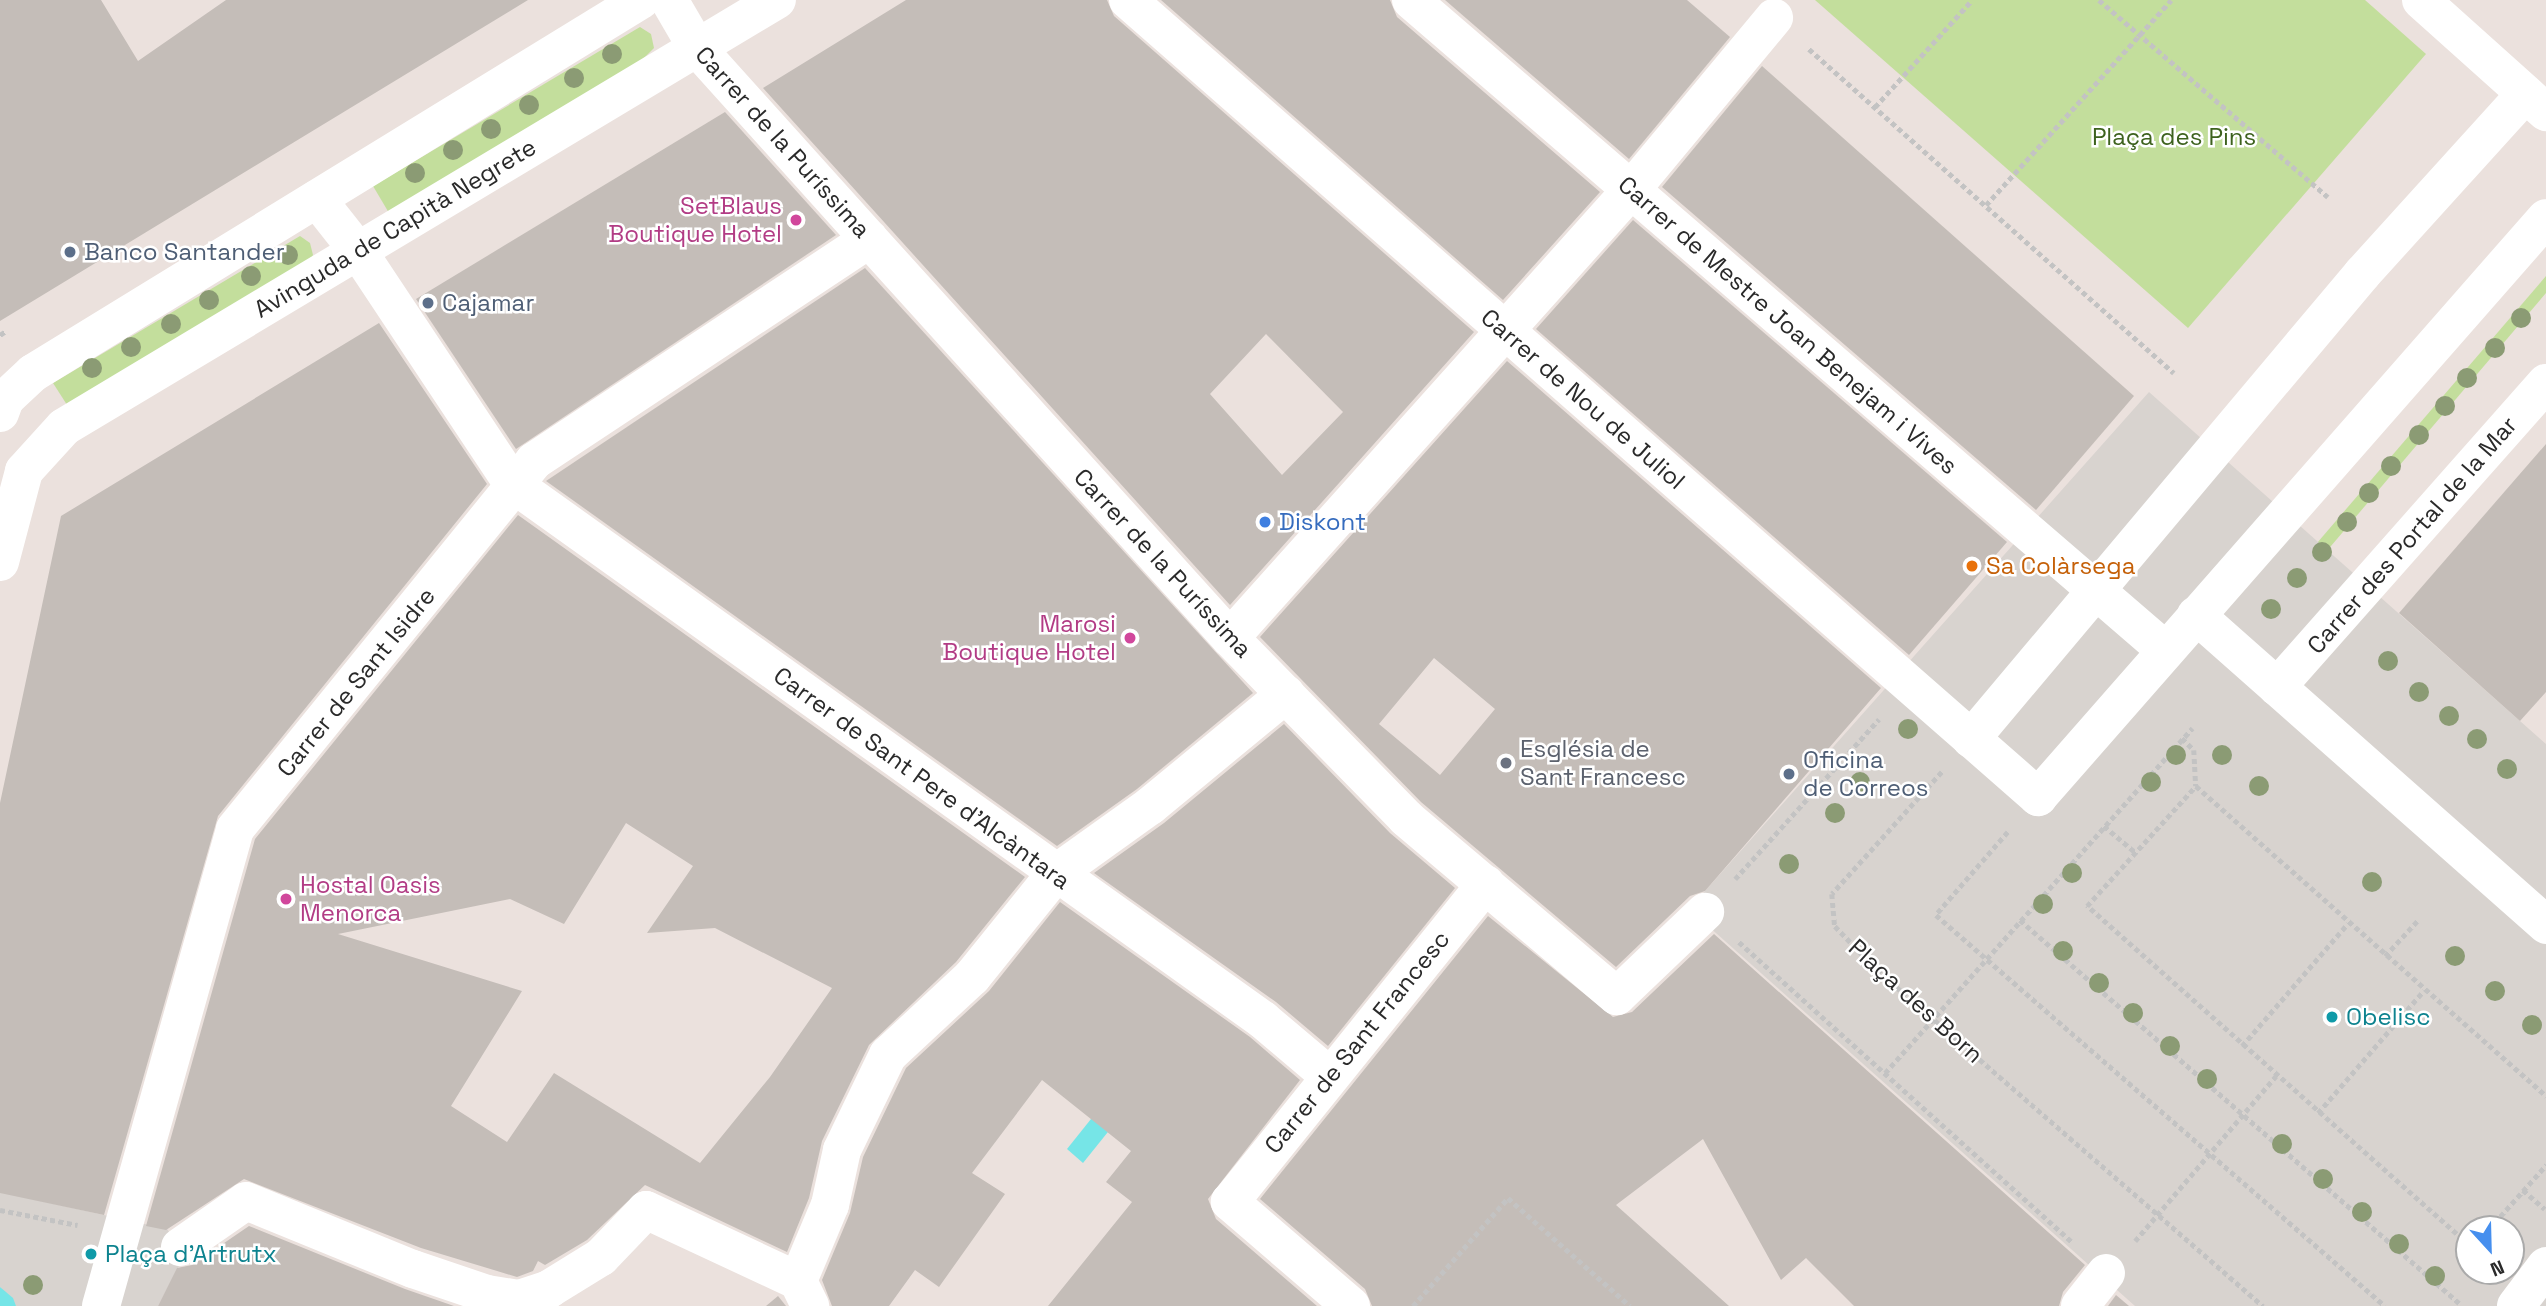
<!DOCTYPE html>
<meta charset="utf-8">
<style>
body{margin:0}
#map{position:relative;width:2546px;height:1306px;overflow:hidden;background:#ebe1dd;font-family:"Space Grotesk",sans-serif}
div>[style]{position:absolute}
.green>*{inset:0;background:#c3de9c}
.plaza>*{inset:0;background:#d8d3cf}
.water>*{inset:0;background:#76e5e7}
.building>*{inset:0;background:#c4bdb8}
.path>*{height:4.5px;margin-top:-2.25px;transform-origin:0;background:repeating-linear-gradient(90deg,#c3c3c3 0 5px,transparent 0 8.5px)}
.minor>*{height:38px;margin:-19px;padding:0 19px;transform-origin:19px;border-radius:19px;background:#fff}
.trees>*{width:20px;height:20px;margin:-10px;border-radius:50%;background:#8b9b74}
.dots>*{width:19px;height:19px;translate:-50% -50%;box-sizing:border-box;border:4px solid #fff;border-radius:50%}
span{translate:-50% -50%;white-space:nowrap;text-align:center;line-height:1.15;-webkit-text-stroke:5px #fff;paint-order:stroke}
.park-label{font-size:24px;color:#3d621e}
.street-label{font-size:24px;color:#2a2a2a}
.hotel-label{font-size:24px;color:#b23c85}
.right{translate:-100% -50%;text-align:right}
.left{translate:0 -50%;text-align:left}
.service-label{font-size:24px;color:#4e5e75}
.shop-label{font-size:24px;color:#366cbe}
.food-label{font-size:24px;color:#c56008}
.worship-label{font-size:24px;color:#5b616d}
.culture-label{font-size:24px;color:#0d838f}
.north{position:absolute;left:2455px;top:1215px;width:70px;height:70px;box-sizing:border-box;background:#fff;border:2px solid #aaa;border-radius:50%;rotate:158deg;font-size:19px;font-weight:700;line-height:28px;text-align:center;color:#2a2a2a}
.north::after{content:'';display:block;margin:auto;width:24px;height:32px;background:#468fee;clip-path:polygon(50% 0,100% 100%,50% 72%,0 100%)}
</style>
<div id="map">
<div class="green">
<div style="clip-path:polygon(1815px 0,2365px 0,2426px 54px,2188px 328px)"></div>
<div style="clip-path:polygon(640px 27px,651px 34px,654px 48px,643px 59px,389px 213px,373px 186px)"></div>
<div style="clip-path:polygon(300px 236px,310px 243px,313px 255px,307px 266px,69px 408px,53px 383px)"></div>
<div style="clip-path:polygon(2546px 276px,2546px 293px,2263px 626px,2257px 613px)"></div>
</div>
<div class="plaza">
<div style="clip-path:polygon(evenodd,2149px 392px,2546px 744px,2546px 1306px,2135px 1306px,1689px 909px,2149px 392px,2469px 1229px,2511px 1229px,2511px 1271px,2469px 1271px,2469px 1229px)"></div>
<div style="clip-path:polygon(0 1192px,167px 1229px,180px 1247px,182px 1260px,158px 1306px,16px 1306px,0 1287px)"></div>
</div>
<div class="water">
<div style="clip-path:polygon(1111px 1094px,1128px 1107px,1083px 1163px,1067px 1149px)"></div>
<div style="clip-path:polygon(0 1287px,13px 1298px,16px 1306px,0 1306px)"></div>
</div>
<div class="building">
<div style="clip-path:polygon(0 0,101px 0,138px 61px,226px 0,528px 0,0 321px)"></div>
<div style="clip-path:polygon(evenodd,906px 0,1107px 0,1114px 16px,1474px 332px,1230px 605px,763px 88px,906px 0,1266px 334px,1343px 412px,1282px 475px,1210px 394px,1266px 334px)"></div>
<div style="clip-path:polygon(1161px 0,1390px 0,1397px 17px,1600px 192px,1503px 300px)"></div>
<div style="clip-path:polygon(1445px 0,1687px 0,1730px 37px,1629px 159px)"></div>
<div style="clip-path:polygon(1762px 66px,2134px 396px,2036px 510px,1662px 187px)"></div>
<div style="clip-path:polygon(725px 112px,836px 235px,516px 449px,416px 299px)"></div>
<div style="clip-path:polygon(1633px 220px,2007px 542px,1909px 655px,1536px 329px)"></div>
<div style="clip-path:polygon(865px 268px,1253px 693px,1137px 789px,1057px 846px,546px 481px)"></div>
<div style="clip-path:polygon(379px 323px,487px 484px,218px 816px,104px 1215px,0 1193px,0 803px,61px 516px)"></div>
<div style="clip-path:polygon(evenodd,1507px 361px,1881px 688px,1705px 891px,1690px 896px,1616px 967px,1421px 802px,1260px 637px,1507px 361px,1434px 658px,1495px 709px,1440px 775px,1379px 724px,1434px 658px)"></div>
<div style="clip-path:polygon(2546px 444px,2546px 692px,2520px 721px,2399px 613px)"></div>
<div style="clip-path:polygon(evenodd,518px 515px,1025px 877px,956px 962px,869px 1045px,822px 1141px,809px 1198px,787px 1252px,645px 1185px,587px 1240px,545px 1265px,538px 1261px,533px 1271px,517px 1277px,421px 1248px,244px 1179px,166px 1230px,146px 1226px,255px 839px,518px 515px,626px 823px,693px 866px,647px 933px,715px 928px,832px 988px,770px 1077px,700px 1163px,554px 1073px,507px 1142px,451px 1106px,522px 991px,338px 934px,510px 899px,564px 924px,626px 823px)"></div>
<div style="clip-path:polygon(1284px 724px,1390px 833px,1455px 888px,1328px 1046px,1276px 1002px,1094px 873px,1164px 823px)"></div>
<div style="clip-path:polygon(1060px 902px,1250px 1037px,1300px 1080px,1208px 1199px,1216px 1219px,1317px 1306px,1048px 1306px,1132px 1202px,1106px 1182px,1131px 1151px,1042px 1080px,972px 1173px,1005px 1194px,939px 1287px,915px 1270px,889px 1306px,832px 1306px,822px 1280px,850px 1213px,863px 1157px,906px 1068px,989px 991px)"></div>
<div style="clip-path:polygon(1488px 916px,1613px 1017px,1632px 1012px,1714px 934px,2085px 1265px,2063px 1292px,2059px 1306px,1854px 1306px,1806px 1258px,1781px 1280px,1703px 1139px,1616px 1205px,1729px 1306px,1372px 1306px,1365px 1289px,1260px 1199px)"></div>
<div style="clip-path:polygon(249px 1226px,405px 1289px,454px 1306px,158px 1306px,177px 1268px,192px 1265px)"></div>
<div style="clip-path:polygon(2116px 1295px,2129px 1306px,2108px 1306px)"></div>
<div style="clip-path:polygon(778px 1296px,786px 1306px,766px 1306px)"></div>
</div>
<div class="path">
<div style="left:2099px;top:0;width:302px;rotate:40.7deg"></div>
<div style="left:1809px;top:49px;width:488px;rotate:41.6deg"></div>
<div style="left:1875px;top:107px;width:144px;rotate:-47.8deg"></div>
<div style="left:1986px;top:205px;width:276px;rotate:-47.9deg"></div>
<div style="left:0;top:335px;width:7px;rotate:-34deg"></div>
<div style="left:2182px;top:738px;width:17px;rotate:45deg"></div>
<div style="left:2194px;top:750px;width:36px;rotate:87deg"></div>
<div style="left:1942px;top:772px;width:164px;rotate:132deg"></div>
<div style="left:1832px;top:894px;width:32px;rotate:85deg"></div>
<div style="left:1835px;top:926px;width:61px;rotate:46.3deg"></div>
<div style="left:1877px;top:970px;width:512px;rotate:41.04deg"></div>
<div style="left:2104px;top:826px;width:40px;rotate:40deg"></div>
<div style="left:2008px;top:832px;width:110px;rotate:130.9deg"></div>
<div style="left:1936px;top:915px;width:595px;rotate:41.05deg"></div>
<div style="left:1735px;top:879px;width:215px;rotate:-48deg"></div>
<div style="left:2020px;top:920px;width:583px;rotate:41.1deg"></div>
<div style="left:1739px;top:942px;width:450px;rotate:42deg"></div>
<div style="left:2385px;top:956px;width:50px;rotate:-47.4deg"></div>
<div style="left:2242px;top:1046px;width:162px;rotate:-49.2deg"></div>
<div style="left:1885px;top:1073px;width:462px;rotate:-48.3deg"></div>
<div style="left:2318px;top:1113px;width:162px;rotate:-49.2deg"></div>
<div style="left:2523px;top:1190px;width:29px;rotate:41deg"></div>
<div style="left:0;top:1210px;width:79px;rotate:10.9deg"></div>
<div style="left:2489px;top:1229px;width:86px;rotate:-48.3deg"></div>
<div style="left:2135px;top:1241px;width:217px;rotate:-49.5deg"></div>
<div style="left:2469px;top:1245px;width:511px;rotate:-138.41deg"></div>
<div style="left:2087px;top:906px;width:162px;rotate:-47.8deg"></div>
<div style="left:2196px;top:786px;width:468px;rotate:41.5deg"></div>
<div style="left:1413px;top:1306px;width:144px;rotate:-48.7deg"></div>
<div style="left:1508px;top:1198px;width:163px;rotate:41.5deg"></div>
</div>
<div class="minor">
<div style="left:669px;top:0;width:56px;rotate:59.7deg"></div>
<div style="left:697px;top:48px;width:257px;rotate:48deg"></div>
<div style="left:869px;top:239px;width:538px;rotate:47.86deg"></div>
<div style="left:1230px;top:638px;width:252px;rotate:45.6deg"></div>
<div style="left:1406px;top:818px;width:276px;rotate:40.2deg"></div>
<div style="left:1617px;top:996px;width:122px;rotate:-43.7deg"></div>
<div style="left:1128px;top:0;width:1210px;rotate:41.21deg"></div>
<div style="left:2038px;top:797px;width:770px;rotate:-48.74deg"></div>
<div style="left:1411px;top:0;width:995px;rotate:40.76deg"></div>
<div style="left:2421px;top:0;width:168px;rotate:41.9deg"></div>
<div style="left:317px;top:199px;width:66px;rotate:51.7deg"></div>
<div style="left:358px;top:251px;width:280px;rotate:56.4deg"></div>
<div style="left:513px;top:484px;width:922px;rotate:35.55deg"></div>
<div style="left:1263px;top:1020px;width:85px;rotate:40.2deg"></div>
<div style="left:0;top:413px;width:15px;rotate:-70deg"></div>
<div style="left:5px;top:399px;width:38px;rotate:-43deg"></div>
<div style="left:33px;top:373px;width:713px;rotate:-31.53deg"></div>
<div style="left:0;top:562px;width:94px;rotate:-75.2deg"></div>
<div style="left:24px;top:471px;width:59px;rotate:-47.7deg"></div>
<div style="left:64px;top:427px;width:831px;rotate:-30.92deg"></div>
<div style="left:2196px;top:615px;width:468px;rotate:41.5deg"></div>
<div style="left:1230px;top:638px;width:601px;rotate:-48.17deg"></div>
<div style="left:1631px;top:190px;width:224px;rotate:-50.3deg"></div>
<div style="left:2277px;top:687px;width:406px;rotate:-48.5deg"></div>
<div style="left:1971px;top:739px;width:608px;rotate:-49.94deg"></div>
<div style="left:2362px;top:274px;width:243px;rotate:-47.8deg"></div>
<div style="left:180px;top:1247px;width:80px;rotate:-34.9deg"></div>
<div style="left:246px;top:1201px;width:180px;rotate:22.2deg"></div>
<div style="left:413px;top:1269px;width:78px;rotate:18.7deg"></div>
<div style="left:487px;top:1294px;width:32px;rotate:9deg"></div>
<div style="left:519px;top:1299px;width:32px;rotate:-18deg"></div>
<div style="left:549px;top:1289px;width:61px;rotate:-31.6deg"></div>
<div style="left:601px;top:1257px;width:65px;rotate:-46.2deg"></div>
<div style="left:646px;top:1210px;width:168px;rotate:25deg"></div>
<div style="left:798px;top:1281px;width:28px;rotate:64deg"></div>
<div style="left:798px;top:1281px;width:82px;rotate:-67.2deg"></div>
<div style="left:830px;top:1205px;width:56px;rotate:-77.7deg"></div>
<div style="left:842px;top:1150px;width:106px;rotate:-64.2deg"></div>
<div style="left:888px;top:1055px;width:115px;rotate:-42.9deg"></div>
<div style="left:972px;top:977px;width:132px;rotate:-51.1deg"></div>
<div style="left:1055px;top:874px;width:117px;rotate:-35.6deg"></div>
<div style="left:1150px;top:806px;width:176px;rotate:-39.5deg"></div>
<div style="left:101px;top:1306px;width:495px;rotate:-74.3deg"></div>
<div style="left:235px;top:829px;width:474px;rotate:-50.9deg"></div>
<div style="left:534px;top:461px;width:402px;rotate:-33.5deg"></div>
<div style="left:1351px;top:1306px;width:160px;rotate:-139.3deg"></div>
<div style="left:1230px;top:1202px;width:408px;rotate:-51.2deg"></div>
<div style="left:2080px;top:1306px;width:42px;rotate:-51.8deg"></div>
<div style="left:2516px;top:1306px;width:50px;rotate:-53.1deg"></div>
</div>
<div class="trees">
<div style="left:612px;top:54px"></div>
<div style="left:574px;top:78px"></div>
<div style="left:529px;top:105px"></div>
<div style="left:491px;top:129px"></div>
<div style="left:453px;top:150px"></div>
<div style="left:415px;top:173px"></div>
<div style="left:288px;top:255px"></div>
<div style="left:251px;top:276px"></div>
<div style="left:209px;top:300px"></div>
<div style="left:2521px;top:318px"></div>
<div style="left:171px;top:324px"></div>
<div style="left:131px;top:347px"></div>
<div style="left:2495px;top:348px"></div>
<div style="left:92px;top:368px"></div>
<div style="left:2467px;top:378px"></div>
<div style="left:2445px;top:406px"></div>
<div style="left:2419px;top:435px"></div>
<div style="left:2391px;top:466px"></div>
<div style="left:2369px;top:493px"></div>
<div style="left:2347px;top:522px"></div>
<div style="left:2322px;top:552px"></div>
<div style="left:2297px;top:578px"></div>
<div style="left:2271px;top:609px"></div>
<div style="left:2388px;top:661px"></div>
<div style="left:2419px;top:692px"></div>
<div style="left:2449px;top:716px"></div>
<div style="left:1908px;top:729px"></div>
<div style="left:2477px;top:739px"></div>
<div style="left:2176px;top:755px"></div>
<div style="left:2222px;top:755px"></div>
<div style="left:2507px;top:769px"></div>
<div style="left:1860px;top:782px"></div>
<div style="left:2151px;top:782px"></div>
<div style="left:2259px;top:786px"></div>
<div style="left:1835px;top:813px"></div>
<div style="left:1789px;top:864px"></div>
<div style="left:2072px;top:873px"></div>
<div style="left:2372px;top:882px"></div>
<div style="left:2043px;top:904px"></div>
<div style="left:2063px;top:951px"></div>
<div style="left:2455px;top:956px"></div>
<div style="left:2099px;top:983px"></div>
<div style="left:2495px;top:991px"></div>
<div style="left:2133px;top:1013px"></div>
<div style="left:2532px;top:1025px"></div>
<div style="left:2170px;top:1046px"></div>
<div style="left:2207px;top:1079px"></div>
<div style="left:2282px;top:1144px"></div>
<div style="left:2323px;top:1179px"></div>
<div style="left:2362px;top:1212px"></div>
<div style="left:2399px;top:1244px"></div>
<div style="left:2435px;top:1276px"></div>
<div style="left:33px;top:1285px"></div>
</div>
<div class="dots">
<div style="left:796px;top:220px;background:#d1479c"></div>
<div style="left:70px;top:252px;background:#5c6f8a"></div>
<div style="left:428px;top:303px;background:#5c6f8a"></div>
<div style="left:1265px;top:522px;background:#3f7fe0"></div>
<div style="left:1972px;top:566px;background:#e8710a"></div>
<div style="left:1130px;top:638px;background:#d1479c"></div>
<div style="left:1506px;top:763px;background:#6b7280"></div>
<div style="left:1789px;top:774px;background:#5c6f8a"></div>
<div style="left:286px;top:899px;background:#d1479c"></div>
<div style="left:2332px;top:1017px;background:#0f9aa8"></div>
<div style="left:91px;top:1254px;background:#0f9aa8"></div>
</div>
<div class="park-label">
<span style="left:2174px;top:137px">Plaça des Pins</span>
</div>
<div class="street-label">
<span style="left:783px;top:142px;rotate:48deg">Carrer de la Puríssima</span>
<span style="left:395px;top:228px;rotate:-31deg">Avinguda de Capità Negrete</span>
<span style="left:1788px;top:325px;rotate:41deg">Carrer de Mestre Joan Benejam i Vives</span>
<span style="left:1583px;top:399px;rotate:41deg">Carrer de Nou de Juliol</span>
<span style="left:2412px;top:535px;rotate:-49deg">Carrer des Portal de la Mar</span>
<span style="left:1163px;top:563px;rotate:47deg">Carrer de la Puríssima</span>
<span style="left:356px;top:682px;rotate:-51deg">Carrer de Sant Isidre</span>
<span style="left:922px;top:778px;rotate:36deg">Carrer de Sant Pere d'Alcàntara</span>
<span style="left:1916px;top:1001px;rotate:42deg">Plaça des Born</span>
<span style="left:1357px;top:1042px;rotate:-51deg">Carrer de Sant Francesc</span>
</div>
<div class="hotel-label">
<span class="right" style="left:782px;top:220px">SetBlaus<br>Boutique Hotel</span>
<span class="right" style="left:1116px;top:638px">Marosi<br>Boutique Hotel</span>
<span class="left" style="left:300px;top:899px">Hostal Oasis<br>Menorca</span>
</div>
<div class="service-label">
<span class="left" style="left:84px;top:252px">Banco Santander</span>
<span class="left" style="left:442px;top:303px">Cajamar</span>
<span class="left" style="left:1803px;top:774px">Oficina<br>de Correos</span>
</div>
<div class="shop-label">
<span class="left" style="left:1279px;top:522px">Diskont</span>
</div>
<div class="food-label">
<span class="left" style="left:1986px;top:566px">Sa Colàrsega</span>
</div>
<div class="worship-label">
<span class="left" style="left:1520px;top:763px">Església de<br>Sant Francesc</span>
</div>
<div class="culture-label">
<span class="left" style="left:2346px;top:1017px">Obelisc</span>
<span class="left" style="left:105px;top:1254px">Plaça d'Artrutx</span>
</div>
<div class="north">N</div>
</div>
